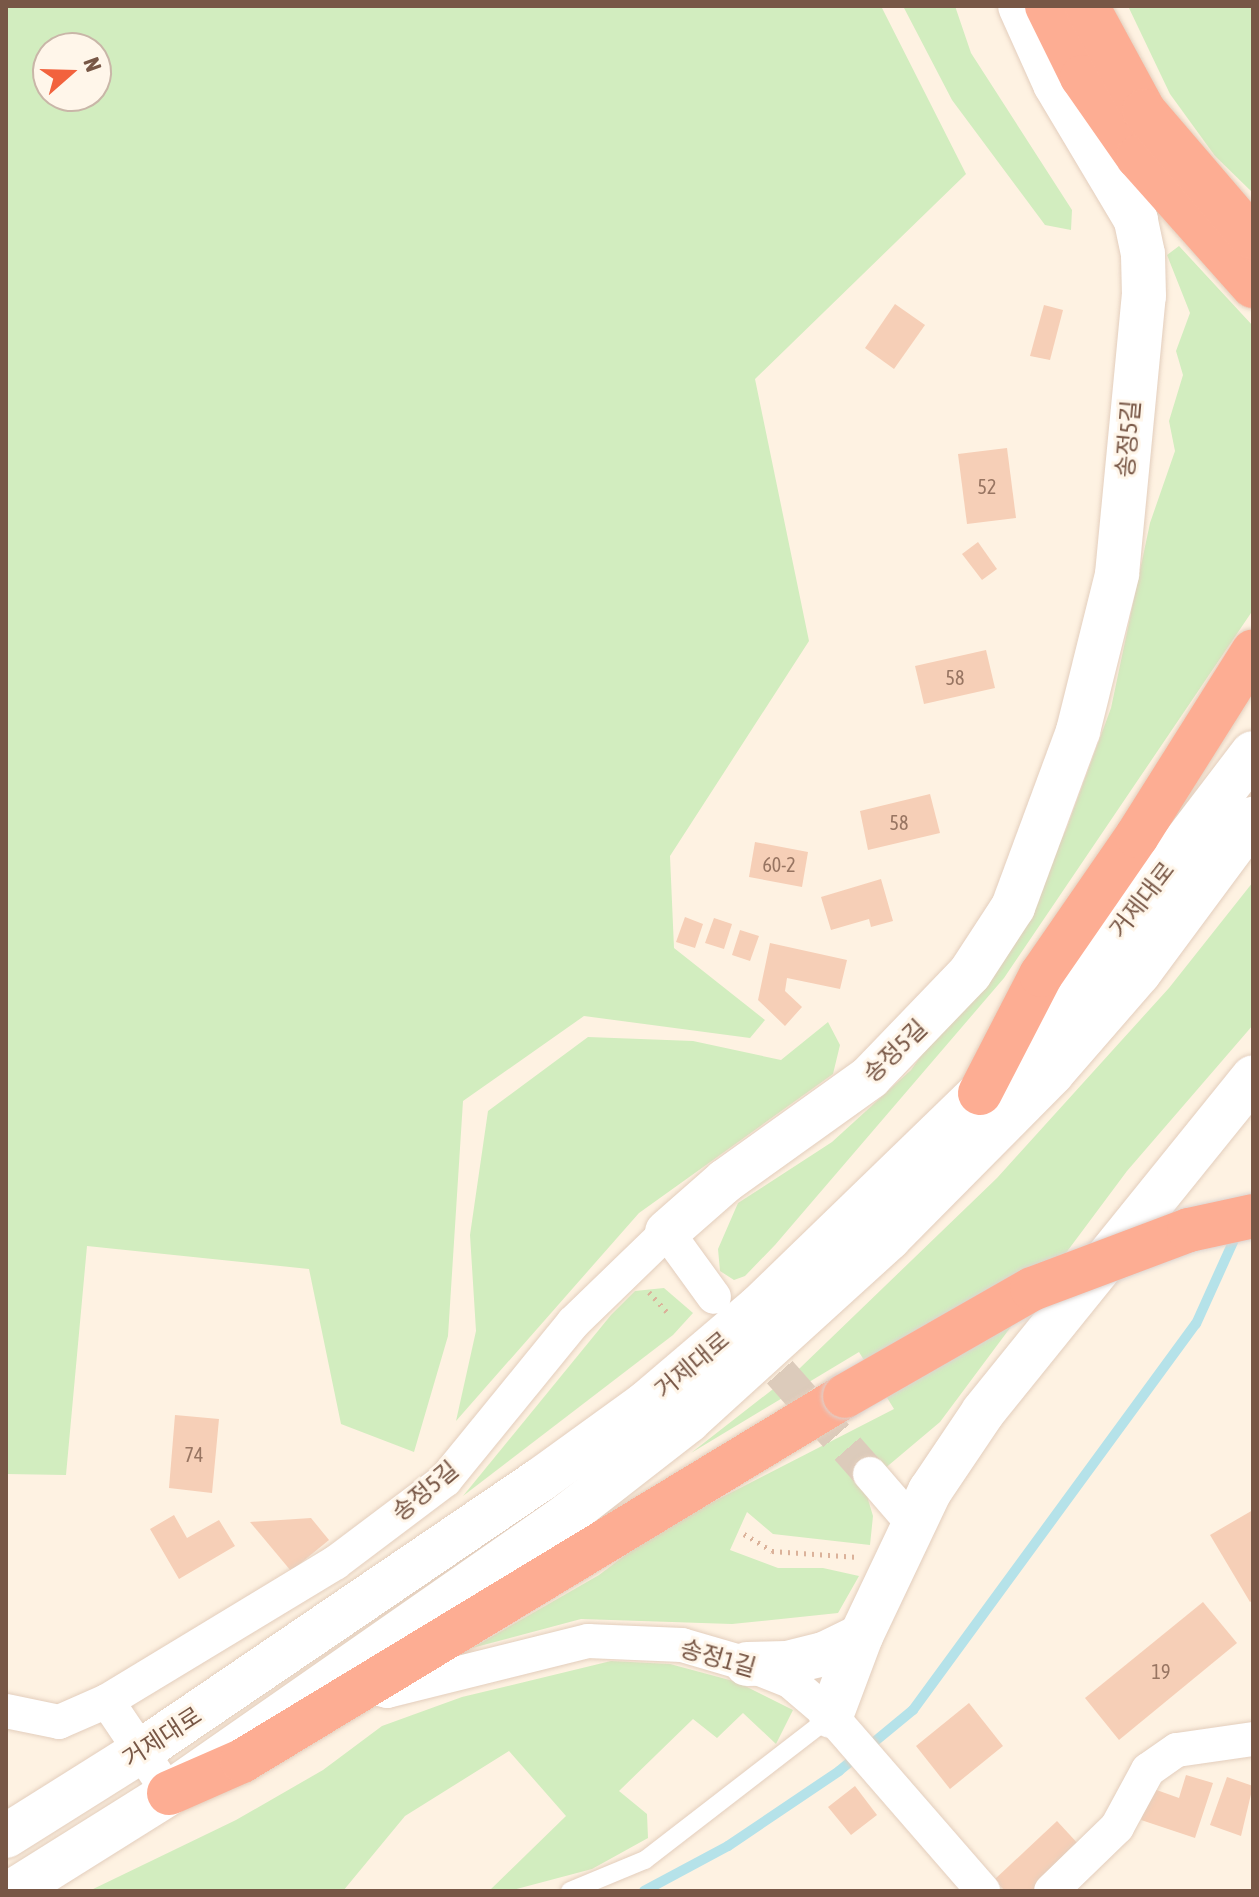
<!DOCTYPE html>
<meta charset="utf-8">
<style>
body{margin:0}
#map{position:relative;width:1259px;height:1897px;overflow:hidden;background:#fef2e2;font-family:"Asap Condensed","Noto Sans KR",sans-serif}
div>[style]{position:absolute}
.green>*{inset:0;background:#d2edbf}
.stream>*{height:10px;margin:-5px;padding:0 5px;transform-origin:5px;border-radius:5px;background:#b5e2e9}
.building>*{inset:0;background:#f6cfb7}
.street-tunnel>*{height:34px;margin-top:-17px;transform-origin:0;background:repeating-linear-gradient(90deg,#dccbbb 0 34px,transparent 0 51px)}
.path>*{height:5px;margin-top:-2.5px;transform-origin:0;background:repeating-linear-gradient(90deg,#dbb29a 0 2px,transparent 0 8px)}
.roads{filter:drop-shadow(0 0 2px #e3cebd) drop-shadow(0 0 2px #e3cebd)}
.lane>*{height:18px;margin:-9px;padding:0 9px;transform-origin:9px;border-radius:9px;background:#fff}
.street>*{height:34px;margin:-17px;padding:0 17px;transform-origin:17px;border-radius:17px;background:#fff}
.secondary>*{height:44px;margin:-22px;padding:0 22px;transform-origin:22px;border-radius:22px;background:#fff}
.highway>*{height:44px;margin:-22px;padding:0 22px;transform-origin:22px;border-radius:22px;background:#fdad93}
.bridges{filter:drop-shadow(0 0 2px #dcd3cf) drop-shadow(0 0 2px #dcd3cf)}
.highway-bridge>*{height:44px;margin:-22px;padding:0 22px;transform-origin:22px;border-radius:22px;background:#fdad93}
span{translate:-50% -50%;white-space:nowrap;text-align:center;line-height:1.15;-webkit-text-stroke:6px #fff6ea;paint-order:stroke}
.number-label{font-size:20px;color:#987562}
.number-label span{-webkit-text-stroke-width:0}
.street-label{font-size:24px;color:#785746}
.frame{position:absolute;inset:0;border:8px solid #785746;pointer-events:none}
.north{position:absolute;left:32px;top:32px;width:80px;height:80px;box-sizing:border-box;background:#fff6ea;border:2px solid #c9b6a8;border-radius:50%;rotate:70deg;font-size:22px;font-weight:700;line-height:32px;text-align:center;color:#785746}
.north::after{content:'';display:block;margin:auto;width:28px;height:36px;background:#f2623d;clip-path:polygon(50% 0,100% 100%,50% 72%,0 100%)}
</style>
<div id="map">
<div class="green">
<div style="clip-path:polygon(evenodd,6px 6px,881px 6px,966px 174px,755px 379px,809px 641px,670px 856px,674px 948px,765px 1020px,750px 1038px,584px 1016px,463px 1101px,448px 1336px,414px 1452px,341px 1424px,309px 1269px,87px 1246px,66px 1475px,6px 1474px,6px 6px,96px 48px,96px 96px,48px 96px,48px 48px,96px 48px)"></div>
<div style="clip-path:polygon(903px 6px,955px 6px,971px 53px,1072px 210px,1071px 230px,1045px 225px,952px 100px)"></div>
<div style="clip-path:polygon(1128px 6px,1253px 6px,1253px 193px,1215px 156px,1170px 94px)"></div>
<div style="clip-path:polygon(1179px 246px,1253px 326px,1253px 610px,1004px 978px,775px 1245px,745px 1276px,734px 1280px,720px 1271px,718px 1249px,738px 1203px,832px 1142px,911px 1070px,1031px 903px,1066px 830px,1111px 708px,1150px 523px,1175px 451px,1169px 421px,1183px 375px,1176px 351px,1190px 313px,1167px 255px)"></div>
<div style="clip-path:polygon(1253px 882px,1253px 1025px,1127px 1171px,940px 1422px,864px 1486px,873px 1516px,870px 1545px,773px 1534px,747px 1512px,730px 1550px,778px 1568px,823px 1568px,859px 1576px,838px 1613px,732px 1624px,581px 1619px,472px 1648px,599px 1575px,660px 1529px,894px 1409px,859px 1352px,691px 1453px,800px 1368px,997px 1178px,1169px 988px)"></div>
<div style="clip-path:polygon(828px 1022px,840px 1045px,833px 1074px,639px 1213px,456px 1421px,476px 1331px,470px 1235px,488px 1111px,588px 1037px,693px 1041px,781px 1060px)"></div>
<div style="clip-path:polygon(664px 1288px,693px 1313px,673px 1335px,463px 1496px,611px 1315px,635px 1291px)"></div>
<div style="clip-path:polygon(611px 1661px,670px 1664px,737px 1682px,793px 1710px,776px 1744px,743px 1713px,717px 1738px,693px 1719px,619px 1791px,647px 1814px,648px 1838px,592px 1869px,509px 1891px,489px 1891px,566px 1816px,509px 1751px,405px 1816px,343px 1891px,89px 1891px,236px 1820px,323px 1770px,382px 1726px,462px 1697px)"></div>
</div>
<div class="stream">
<div style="left:644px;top:1891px;width:95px;rotate:-28.2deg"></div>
<div style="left:728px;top:1846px;width:134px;rotate:-34deg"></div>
<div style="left:839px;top:1771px;width:96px;rotate:-39.5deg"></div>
<div style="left:913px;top:1710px;width:479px;rotate:-53.8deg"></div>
<div style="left:1196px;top:1324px;width:102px;rotate:-65.7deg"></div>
</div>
<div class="building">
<div style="clip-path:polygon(895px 304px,925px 325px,894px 369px,865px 348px)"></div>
<div style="clip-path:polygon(1044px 305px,1063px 310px,1050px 360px,1030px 356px)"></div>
<div style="clip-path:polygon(1007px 448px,1016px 518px,967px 524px,958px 454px)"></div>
<div style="clip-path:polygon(978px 542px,997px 569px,982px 580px,962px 554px)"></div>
<div style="clip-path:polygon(986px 650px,995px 688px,924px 704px,915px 666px)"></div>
<div style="clip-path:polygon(930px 794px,940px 833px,868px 850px,860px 811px)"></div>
<div style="clip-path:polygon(755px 842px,808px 852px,802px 887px,749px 877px)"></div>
<div style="clip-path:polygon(881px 879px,893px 921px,871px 927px,869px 919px,831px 930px,821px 897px)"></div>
<div style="clip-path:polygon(685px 917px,703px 924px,695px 948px,676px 942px)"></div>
<div style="clip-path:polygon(714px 918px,732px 924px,724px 949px,705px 943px)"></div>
<div style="clip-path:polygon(740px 930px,759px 936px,750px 961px,732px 955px)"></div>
<div style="clip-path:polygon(770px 943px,847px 960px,840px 989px,787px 978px,785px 991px,802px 1007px,785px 1026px,758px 1000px)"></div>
<div style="clip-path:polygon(175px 1415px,219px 1419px,212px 1493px,169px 1488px)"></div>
<div style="clip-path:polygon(1253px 1510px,1253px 1600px,1250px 1602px,1210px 1535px)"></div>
<div style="clip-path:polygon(174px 1515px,187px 1538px,219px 1520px,235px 1546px,179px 1579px,150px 1529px)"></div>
<div style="clip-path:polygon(311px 1518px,329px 1540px,291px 1571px,250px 1522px)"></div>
<div style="clip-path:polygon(1203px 1602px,1237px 1643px,1119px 1740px,1085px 1698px)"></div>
<div style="clip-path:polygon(969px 1703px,1003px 1746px,950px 1789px,916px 1746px)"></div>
<div style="clip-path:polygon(1186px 1775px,1213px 1783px,1195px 1838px,1141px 1820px,1151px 1788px,1179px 1798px)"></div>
<div style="clip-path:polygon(1227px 1777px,1253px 1786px,1241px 1836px,1210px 1825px)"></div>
<div style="clip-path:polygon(855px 1786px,877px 1815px,851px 1835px,828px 1807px)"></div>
<div style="clip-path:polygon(1057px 1821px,1081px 1847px,1036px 1891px,1005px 1891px,994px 1880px)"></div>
</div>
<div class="street-tunnel">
<div style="left:746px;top:1334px;width:187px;rotate:48.5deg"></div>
</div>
<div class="path">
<div style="left:649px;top:1292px;width:31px;rotate:48deg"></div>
<div style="left:744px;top:1534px;width:33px;rotate:31deg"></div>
<div style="left:772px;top:1551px;width:86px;rotate:4deg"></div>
</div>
<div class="roads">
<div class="lane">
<div style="left:570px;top:1891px;width:81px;rotate:-22.5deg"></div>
<div style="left:645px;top:1860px;width:235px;rotate:-37.7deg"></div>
</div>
<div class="street">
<div style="left:870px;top:1474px;width:67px;rotate:49.2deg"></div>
<div style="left:366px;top:1686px;width:22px;rotate:13deg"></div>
<div style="left:387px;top:1691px;width:207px;rotate:-14deg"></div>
<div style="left:588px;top:1641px;width:94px;rotate:2.4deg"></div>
<div style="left:682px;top:1645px;width:68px;rotate:16.3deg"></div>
<div style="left:747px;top:1664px;width:46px;rotate:21.6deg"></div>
<div style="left:790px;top:1681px;width:54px;rotate:40.5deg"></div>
<div style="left:831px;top:1716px;width:232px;rotate:49deg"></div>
<div style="left:107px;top:1701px;width:111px;rotate:56deg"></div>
<div style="left:6px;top:1711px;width:54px;rotate:11.7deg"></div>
<div style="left:59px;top:1722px;width:52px;rotate:-23.6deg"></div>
<div style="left:107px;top:1701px;width:267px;rotate:-31.2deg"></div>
<div style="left:335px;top:1563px;width:138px;rotate:-37deg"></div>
<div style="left:445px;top:1480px;width:203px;rotate:-50.8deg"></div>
<div style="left:573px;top:1323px;width:131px;rotate:-44.1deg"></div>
<div style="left:667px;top:1232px;width:80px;rotate:54.1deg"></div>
<div style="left:1051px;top:1891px;width:92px;rotate:-44.1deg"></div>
<div style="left:1117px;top:1827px;width:65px;rotate:-61.5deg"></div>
<div style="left:1148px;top:1770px;width:35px;rotate:-35deg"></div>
<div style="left:1177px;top:1750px;width:77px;rotate:-8.2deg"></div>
</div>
<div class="secondary">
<div style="left:667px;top:1232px;width:77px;rotate:-41.3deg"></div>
<div style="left:725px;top:1181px;width:178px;rotate:-35.6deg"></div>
<div style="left:870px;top:1077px;width:144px;rotate:-46.1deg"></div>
<div style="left:970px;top:973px;width:79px;rotate:-56.9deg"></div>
<div style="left:1013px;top:907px;width:188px;rotate:-69.7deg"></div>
<div style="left:1078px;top:731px;width:162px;rotate:-76deg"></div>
<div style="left:1117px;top:574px;width:279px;rotate:-84.5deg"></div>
<div style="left:1144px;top:296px;width:42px;rotate:-91.4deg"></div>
<div style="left:1143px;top:254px;width:35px;rotate:-102deg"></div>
<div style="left:1136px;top:220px;width:158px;rotate:-120.8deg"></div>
<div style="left:1055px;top:84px;width:85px;rotate:-114.2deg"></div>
<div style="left:747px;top:1664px;width:40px;rotate:-1.4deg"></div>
<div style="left:787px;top:1663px;width:38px;rotate:-14deg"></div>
<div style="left:824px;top:1654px;width:41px;rotate:-25.9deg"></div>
<div style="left:861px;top:1636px;width:161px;rotate:-64.6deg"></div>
<div style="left:930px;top:1491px;width:95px;rotate:-56.1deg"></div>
<div style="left:983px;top:1412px;width:430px;rotate:-51.1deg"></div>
<div style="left:831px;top:1716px;width:85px;rotate:-69.4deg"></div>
<div style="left:6px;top:1836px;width:160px;rotate:-32.2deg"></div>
<div style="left:141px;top:1751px;width:482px;rotate:-34.2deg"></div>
<div style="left:540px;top:1480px;width:130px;rotate:-35.9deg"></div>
<div style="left:645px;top:1404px;width:151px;rotate:-40.4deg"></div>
<div style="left:760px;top:1306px;width:306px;rotate:-44.1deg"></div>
<div style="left:980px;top:1093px;width:171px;rotate:-49deg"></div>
<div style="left:1092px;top:964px;width:265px;rotate:-52.7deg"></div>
<div style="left:13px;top:1891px;width:184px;rotate:-32.1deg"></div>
<div style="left:169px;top:1793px;width:489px;rotate:-34.9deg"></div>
<div style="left:570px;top:1513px;width:150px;rotate:-37.9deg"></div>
<div style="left:688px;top:1421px;width:272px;rotate:-42.3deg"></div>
<div style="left:889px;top:1238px;width:232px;rotate:-45.3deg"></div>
<div style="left:1052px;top:1073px;width:133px;rotate:-49deg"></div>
<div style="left:1139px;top:973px;width:192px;rotate:-53.5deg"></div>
</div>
<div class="highway">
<div style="left:1047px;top:6px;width:79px;rotate:63.8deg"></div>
<div style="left:1082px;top:77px;width:98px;rotate:55deg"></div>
<div style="left:1138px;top:157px;width:173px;rotate:48.3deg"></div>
<div style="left:1087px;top:6px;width:119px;rotate:61.5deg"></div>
<div style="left:1144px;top:111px;width:167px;rotate:49.4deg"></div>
<div style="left:980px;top:1093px;width:133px;rotate:-62.7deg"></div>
<div style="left:1041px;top:975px;width:169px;rotate:-55.4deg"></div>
<div style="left:1137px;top:836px;width:218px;rotate:-57.8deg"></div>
<div style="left:169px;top:1793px;width:80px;rotate:-23.7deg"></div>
<div style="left:242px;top:1761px;width:705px;rotate:-31.19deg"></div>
</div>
</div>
<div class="bridges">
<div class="highway-bridge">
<div style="left:845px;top:1396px;width:215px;rotate:-29.8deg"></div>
<div style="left:1032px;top:1289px;width:168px;rotate:-20.6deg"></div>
<div style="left:1189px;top:1230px;width:66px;rotate:-12.3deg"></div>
</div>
</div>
<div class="number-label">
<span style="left:987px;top:486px">52</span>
<span style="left:955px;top:677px">58</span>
<span style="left:899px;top:822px">58</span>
<span style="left:779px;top:864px">60-2</span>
<span style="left:194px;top:1454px">74</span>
<span style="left:1161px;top:1671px">19</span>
</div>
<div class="street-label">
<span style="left:1128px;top:439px;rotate:-85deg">송정5길</span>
<span style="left:1142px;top:900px;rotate:-52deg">거제대로</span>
<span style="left:895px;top:1051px;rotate:-44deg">송정5길</span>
<span style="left:692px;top:1365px;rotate:-40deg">거제대로</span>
<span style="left:425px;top:1491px;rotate:-40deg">송정5길</span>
<span style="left:718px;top:1658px;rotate:16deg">송정1길</span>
<span style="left:162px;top:1737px;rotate:-33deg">거제대로</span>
</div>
<div class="frame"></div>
<div class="north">N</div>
</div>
